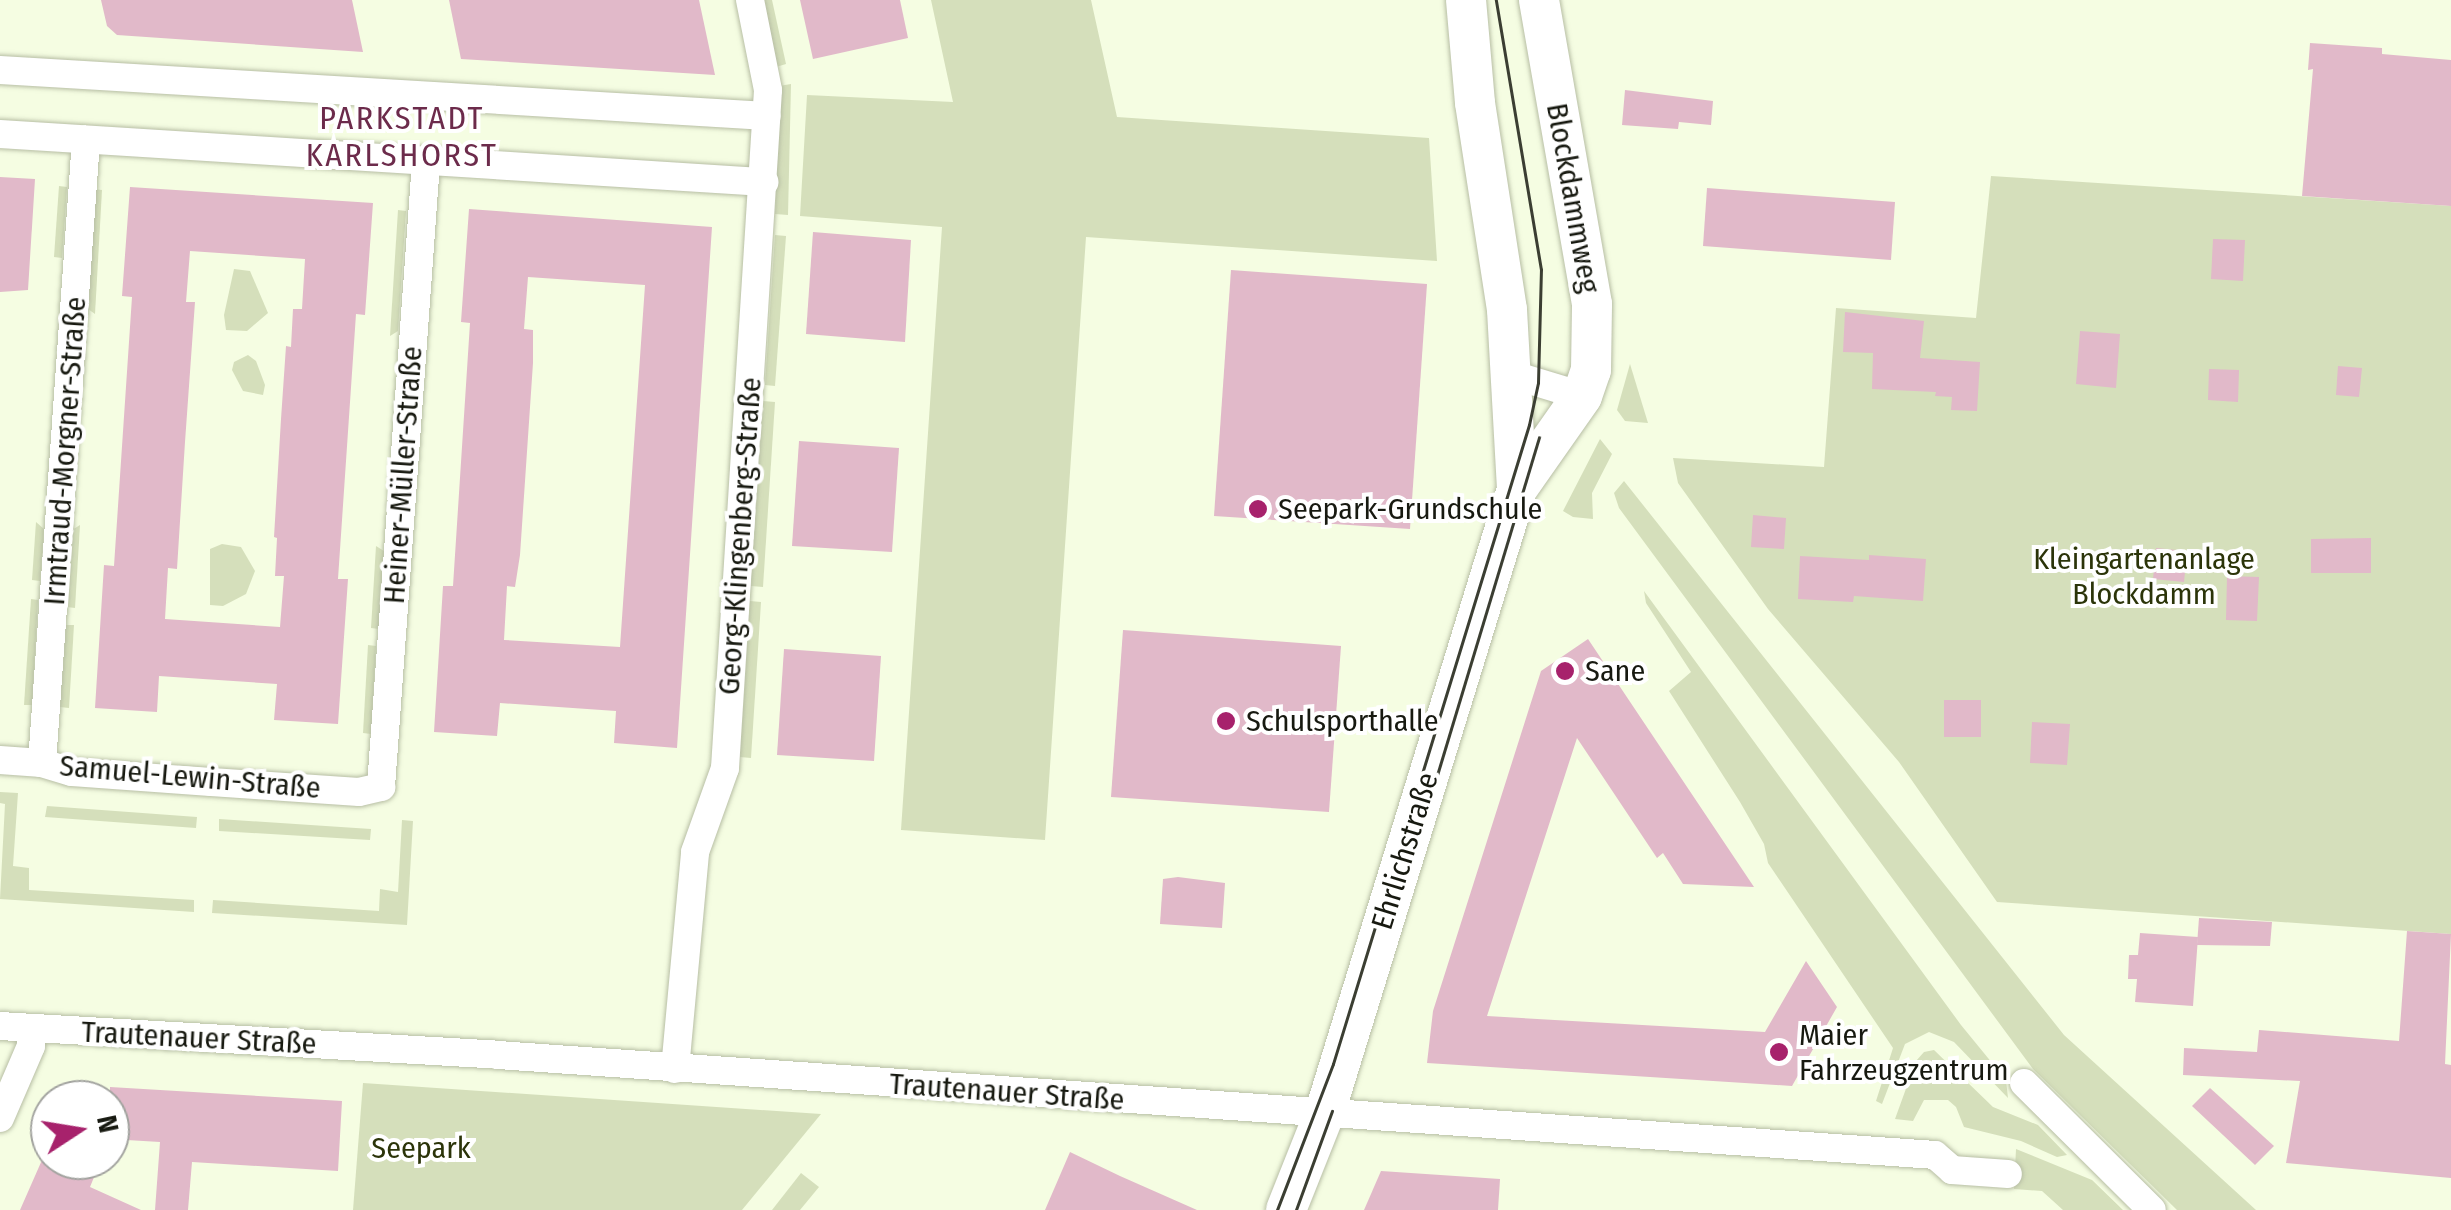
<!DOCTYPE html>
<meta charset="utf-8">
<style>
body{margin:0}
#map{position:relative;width:2451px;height:1210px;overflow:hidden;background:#f5fde2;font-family:"Fira Sans Condensed",sans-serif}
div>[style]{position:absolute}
.green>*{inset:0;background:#d5dfbb}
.building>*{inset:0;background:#e1b9c9}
.roads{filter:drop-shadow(0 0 2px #b7bea4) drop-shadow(0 0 2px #b7bea4)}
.street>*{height:28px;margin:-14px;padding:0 14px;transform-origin:14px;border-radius:14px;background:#fff}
.secondary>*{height:40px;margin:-20px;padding:0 20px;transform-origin:20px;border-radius:20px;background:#fff}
.tram>*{height:2.5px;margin:-1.25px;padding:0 1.25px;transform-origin:1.25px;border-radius:1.25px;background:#3b3e32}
.dots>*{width:28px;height:28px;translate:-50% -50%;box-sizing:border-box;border:5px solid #fff;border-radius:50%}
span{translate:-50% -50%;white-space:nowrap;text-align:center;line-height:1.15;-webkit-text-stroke:8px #fff;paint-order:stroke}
.street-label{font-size:30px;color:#171910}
.poi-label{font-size:30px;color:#171910}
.left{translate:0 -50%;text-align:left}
.park-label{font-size:30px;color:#2b3409}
.neighbourhood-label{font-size:32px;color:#6c2b4b;letter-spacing:2.5px}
.north{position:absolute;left:30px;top:1080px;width:100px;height:100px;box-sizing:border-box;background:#fff;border:2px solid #a2a39f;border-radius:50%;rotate:78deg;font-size:28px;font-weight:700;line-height:40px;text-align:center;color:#171910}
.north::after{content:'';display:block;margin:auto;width:35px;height:45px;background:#a7226c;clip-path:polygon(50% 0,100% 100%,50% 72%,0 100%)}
</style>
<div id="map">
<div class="green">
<div style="clip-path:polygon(762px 0,772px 0,786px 64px,776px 67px)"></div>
<div style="clip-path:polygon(931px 0,1091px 0,1117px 117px,1429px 138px,1437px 261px,1086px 237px,1045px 840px,901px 830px,942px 227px,800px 216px,807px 95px,953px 102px)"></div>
<div style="clip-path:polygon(791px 84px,788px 215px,775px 214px,779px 86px)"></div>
<div style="clip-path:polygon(1991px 176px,2451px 206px,2451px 934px,1997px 902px,1899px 762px,1768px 609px,1678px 483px,1673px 458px,1824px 467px,1836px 308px,1976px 318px)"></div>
<div style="clip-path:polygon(59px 186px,67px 187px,62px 258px,54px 257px)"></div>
<div style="clip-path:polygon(94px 189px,102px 190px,95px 314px,88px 309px)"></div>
<div style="clip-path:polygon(398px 210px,406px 211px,398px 331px,390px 336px)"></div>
<div style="clip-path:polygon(775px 235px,786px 236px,775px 386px,765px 385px)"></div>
<div style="clip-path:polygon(234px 269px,250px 271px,268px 313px,247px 331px,226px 330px,224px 315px)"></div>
<div style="clip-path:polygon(248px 355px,256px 361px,265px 385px,263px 395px,243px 391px,232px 370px,234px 362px)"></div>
<div style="clip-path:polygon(1630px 364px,1648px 423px,1625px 421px,1617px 410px)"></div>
<div style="clip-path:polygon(763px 401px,775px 402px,763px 587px,751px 586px)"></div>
<div style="clip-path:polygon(1600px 439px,1612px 454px,1592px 493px,1593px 519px,1573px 517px,1563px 511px)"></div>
<div style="clip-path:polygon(1624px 481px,2064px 1035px,2256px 1210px,2177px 1210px,2033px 1069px,1619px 508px,1614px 493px)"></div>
<div style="clip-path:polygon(36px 522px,44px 529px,40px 581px,32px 580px)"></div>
<div style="clip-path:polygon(80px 525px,75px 608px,67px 607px,72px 530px)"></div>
<div style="clip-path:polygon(222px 544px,241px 547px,255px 571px,246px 594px,223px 606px,210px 605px,210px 549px)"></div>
<div style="clip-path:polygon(376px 546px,384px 551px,379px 629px,371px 628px)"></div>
<div style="clip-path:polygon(1644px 591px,1961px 1025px,2006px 1080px,2008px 1098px,1954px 1042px,1929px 1032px,1905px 1044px,1882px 1104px,1876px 1101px,1893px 1048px,1768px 863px,1764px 844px,1740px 802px,1669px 691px,1691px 672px,1646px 603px)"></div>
<div style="clip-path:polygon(31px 599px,38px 600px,32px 705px,24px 705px)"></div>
<div style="clip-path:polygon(750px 601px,761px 602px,751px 758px,740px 757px)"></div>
<div style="clip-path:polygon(66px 625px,74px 625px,69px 708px,60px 707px)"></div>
<div style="clip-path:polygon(368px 645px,376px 646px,371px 734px,363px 733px)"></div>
<div style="clip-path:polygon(0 792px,18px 793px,13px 866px,29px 868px,29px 890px,194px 900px,194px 912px,0 899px,5px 804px,0 803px)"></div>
<div style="clip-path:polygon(47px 806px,197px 817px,196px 828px,45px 817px)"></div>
<div style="clip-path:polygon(219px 819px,371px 829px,370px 840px,219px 831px)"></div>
<div style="clip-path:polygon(402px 820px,413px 821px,407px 925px,212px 913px,213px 900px,379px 911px,380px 889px,398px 892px)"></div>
<div style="clip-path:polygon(1934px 1050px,1993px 1107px,2038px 1125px,2067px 1155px,2057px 1157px,2021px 1141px,1964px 1127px,1956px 1107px,1948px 1100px,1924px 1100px,1913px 1121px,1895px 1119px,1916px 1061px,1924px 1052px)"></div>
<div style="clip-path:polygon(363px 1083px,821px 1114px,742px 1210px,353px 1210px)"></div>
<div style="clip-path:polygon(2016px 1149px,2092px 1180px,2123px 1210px,2063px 1210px,2042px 1191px,2014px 1189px)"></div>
<div style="clip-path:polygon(801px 1173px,819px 1187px,800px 1210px,772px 1210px)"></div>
</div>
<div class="building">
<div style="clip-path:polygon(101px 0,352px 0,363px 52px,117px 35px,107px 26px)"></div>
<div style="clip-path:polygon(449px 0,699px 0,715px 75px,461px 59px)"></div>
<div style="clip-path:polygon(800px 0,900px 0,908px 38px,813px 59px)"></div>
<div style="clip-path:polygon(2310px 43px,2382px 48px,2382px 54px,2451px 60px,2451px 206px,2302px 196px,2313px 69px,2308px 70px)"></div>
<div style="clip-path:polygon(1625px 90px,1713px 101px,1711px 125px,1679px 122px,1678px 129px,1622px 125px)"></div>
<div style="clip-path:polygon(0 177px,35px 179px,28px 290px,0 292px)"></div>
<div style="clip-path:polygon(evenodd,130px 187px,373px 203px,365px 315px,356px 314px,338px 579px,348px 579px,338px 724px,274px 720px,277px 684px,203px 679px,159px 676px,157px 712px,95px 708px,104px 565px,114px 566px,132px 297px,122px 296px,130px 187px,190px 251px,305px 259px,302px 309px,293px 309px,291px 347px,286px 346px,281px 419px,274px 537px,277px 538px,275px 576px,284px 576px,280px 627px,165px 619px,168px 568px,177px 569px,185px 442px,195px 302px,186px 302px,190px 251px)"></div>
<div style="clip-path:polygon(1707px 188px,1895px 202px,1891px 260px,1703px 246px)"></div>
<div style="clip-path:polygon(evenodd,469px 209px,712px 227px,677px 748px,614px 743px,616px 711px,500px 703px,497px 736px,434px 732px,443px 586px,453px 586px,470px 323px,461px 322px,469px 209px,528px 277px,645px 285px,620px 647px,504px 640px,507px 586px,515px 587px,520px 555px,533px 363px,533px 330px,524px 329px,528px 277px)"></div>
<div style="clip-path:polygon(813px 232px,911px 240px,905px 342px,806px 334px)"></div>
<div style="clip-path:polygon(2213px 239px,2245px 240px,2243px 281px,2211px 279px)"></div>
<div style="clip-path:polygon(1231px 270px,1427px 284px,1410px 529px,1214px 516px)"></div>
<div style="clip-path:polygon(1845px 312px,1924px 321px,1920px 358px,1980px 362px,1977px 411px,1951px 410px,1952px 397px,1935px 396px,1936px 392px,1872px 389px,1873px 353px,1843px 352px)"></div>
<div style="clip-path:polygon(2080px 331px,2120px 334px,2116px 388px,2076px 384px)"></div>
<div style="clip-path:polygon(2338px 366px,2362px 368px,2359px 397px,2336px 395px)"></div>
<div style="clip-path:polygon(2209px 369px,2239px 370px,2238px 402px,2208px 400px)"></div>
<div style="clip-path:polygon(799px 441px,899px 448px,892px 552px,792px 546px)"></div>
<div style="clip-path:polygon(1753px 515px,1786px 518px,1784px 549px,1751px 547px)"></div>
<div style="clip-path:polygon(2371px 538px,2371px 573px,2311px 573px,2311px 539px)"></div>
<div style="clip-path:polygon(2156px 548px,2187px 551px,2184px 582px,2153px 579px)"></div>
<div style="clip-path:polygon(1869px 555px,1926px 559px,1923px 601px,1854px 596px,1853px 602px,1798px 599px,1800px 556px,1869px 560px)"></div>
<div style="clip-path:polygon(2227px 576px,2259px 577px,2257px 621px,2226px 620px)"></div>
<div style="clip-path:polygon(1123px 630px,1341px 646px,1329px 812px,1111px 797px)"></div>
<div style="clip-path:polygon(1588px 639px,1754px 887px,1683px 884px,1663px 853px,1657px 858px,1577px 738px,1487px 1016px,1765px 1032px,1806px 961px,1837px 1007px,1792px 1086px,1427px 1063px,1433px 1011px,1541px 671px)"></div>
<div style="clip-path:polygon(784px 649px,881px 656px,874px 761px,777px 755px)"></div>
<div style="clip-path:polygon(1944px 700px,1981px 700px,1981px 737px,1944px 737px)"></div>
<div style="clip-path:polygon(2032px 722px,2070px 724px,2067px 765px,2030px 763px)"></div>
<div style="clip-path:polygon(1178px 877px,1225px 883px,1222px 928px,1160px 924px,1163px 879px)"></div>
<div style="clip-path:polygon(2199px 918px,2272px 922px,2270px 946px,2197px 945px)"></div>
<div style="clip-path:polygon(2407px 931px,2451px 934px,2445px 1064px,2451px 1065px,2451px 1178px,2286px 1163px,2300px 1081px,2183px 1075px,2184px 1048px,2257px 1052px,2259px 1030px,2399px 1041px)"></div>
<div style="clip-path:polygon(2140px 933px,2198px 937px,2193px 1006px,2135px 1002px,2137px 979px,2128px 979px,2129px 955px,2138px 955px)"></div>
<div style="clip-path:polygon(110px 1087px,342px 1101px,338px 1171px,192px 1162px,188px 1210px,155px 1210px,160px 1142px,110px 1139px)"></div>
<div style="clip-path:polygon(2210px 1088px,2274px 1146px,2255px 1165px,2192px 1106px)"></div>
<div style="clip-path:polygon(1070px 1152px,1120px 1176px,1197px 1210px,1045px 1210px)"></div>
<div style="clip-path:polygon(42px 1160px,101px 1160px,90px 1187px,141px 1210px,20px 1210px)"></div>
<div style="clip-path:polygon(1381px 1171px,1500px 1179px,1498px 1210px,1364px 1210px)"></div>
</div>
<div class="roads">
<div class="street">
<div style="left:0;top:70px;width:768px;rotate:3.43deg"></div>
<div style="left:0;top:134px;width:766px;rotate:3.6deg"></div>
<div style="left:1513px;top:375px;width:72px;rotate:16.9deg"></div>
<div style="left:0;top:760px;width:42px;rotate:4.1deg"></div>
<div style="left:42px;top:763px;width:31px;rotate:17deg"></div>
<div style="left:72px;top:772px;width:139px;rotate:4.1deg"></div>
<div style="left:211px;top:782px;width:148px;rotate:3.9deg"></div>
<div style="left:359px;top:792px;width:23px;rotate:-13deg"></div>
<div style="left:381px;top:787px;width:627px;rotate:-85.88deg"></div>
<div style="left:42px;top:763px;width:625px;rotate:-85.96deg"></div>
<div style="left:0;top:1026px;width:499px;rotate:3.3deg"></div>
<div style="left:498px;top:1055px;width:1440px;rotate:3.98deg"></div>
<div style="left:1935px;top:1155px;width:23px;rotate:41deg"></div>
<div style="left:1952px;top:1170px;width:56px;rotate:4.1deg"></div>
<div style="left:675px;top:1069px;width:218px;rotate:-84.7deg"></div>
<div style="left:695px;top:852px;width:89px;rotate:-70.3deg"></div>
<div style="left:725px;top:768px;width:679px;rotate:-86.37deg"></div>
<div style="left:768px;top:90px;width:92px;rotate:-101.3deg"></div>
<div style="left:2024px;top:1083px;width:180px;rotate:44.8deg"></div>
<div style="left:0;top:1118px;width:78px;rotate:-66.7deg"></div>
<div style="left:31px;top:1046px;width:18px;rotate:-90deg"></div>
</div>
<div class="secondary">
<div style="left:1466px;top:0;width:103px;rotate:85deg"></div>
<div style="left:1475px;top:103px;width:209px;rotate:81.2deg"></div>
<div style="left:1507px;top:310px;width:179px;rotate:86.8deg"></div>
<div style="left:1286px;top:1210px;width:105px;rotate:-68.3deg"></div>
<div style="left:1325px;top:1112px;width:652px;rotate:-72.87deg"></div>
<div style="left:1517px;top:489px;width:113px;rotate:-55deg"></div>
<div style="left:1582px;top:396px;width:28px;rotate:-71deg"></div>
<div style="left:1591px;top:370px;width:66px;rotate:-89.1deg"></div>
<div style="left:1592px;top:304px;width:309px;rotate:-99.9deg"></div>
</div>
</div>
<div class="tram">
<div style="left:1419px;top:835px;width:415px;rotate:-73.2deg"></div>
<div style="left:1277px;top:1210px;width:156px;rotate:-69deg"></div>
<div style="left:1333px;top:1064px;width:668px;rotate:-72.95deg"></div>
<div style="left:1529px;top:425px;width:43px;rotate:-77.9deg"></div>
<div style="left:1538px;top:383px;width:113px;rotate:-88.5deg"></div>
<div style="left:1541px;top:270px;width:274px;rotate:-99.5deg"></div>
<div style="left:1296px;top:1210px;width:105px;rotate:-70deg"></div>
</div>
<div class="dots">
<div style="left:1258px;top:509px;background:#a7226c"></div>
<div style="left:1565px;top:671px;background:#a7226c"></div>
<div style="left:1226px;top:721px;background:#a7226c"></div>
<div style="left:1779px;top:1052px;background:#a7226c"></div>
</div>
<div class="street-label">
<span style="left:1573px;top:198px;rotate:80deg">Blockdammweg</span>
<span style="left:65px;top:451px;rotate:-86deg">Irmtraud-Morgner-Straße</span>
<span style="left:403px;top:475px;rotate:-86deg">Heiner-Müller-Straße</span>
<span style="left:740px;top:536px;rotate:-86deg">Georg-Klingenberg-Straße</span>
<span style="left:190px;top:777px;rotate:5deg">Samuel-Lewin-Straße</span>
<span style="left:1405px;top:851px;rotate:-73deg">Ehrlichstraße</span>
<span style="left:199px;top:1038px;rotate:3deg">Trautenauer Straße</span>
<span style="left:1007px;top:1092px;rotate:4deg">Trautenauer Straße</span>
</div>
<div class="poi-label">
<span class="left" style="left:1278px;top:509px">Seepark-Grundschule</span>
<span class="left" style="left:1585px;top:671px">Sane</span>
<span class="left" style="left:1246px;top:721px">Schulsporthalle</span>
<span class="left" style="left:1799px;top:1052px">Maier<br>Fahrzeugzentrum</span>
</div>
<div class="park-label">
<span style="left:2144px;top:576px">Kleingartenanlage<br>Blockdamm</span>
<span style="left:421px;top:1148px">Seepark</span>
</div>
<div class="neighbourhood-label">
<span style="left:402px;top:137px">PARKSTADT<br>KARLSHORST</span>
</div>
<div class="north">N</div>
</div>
